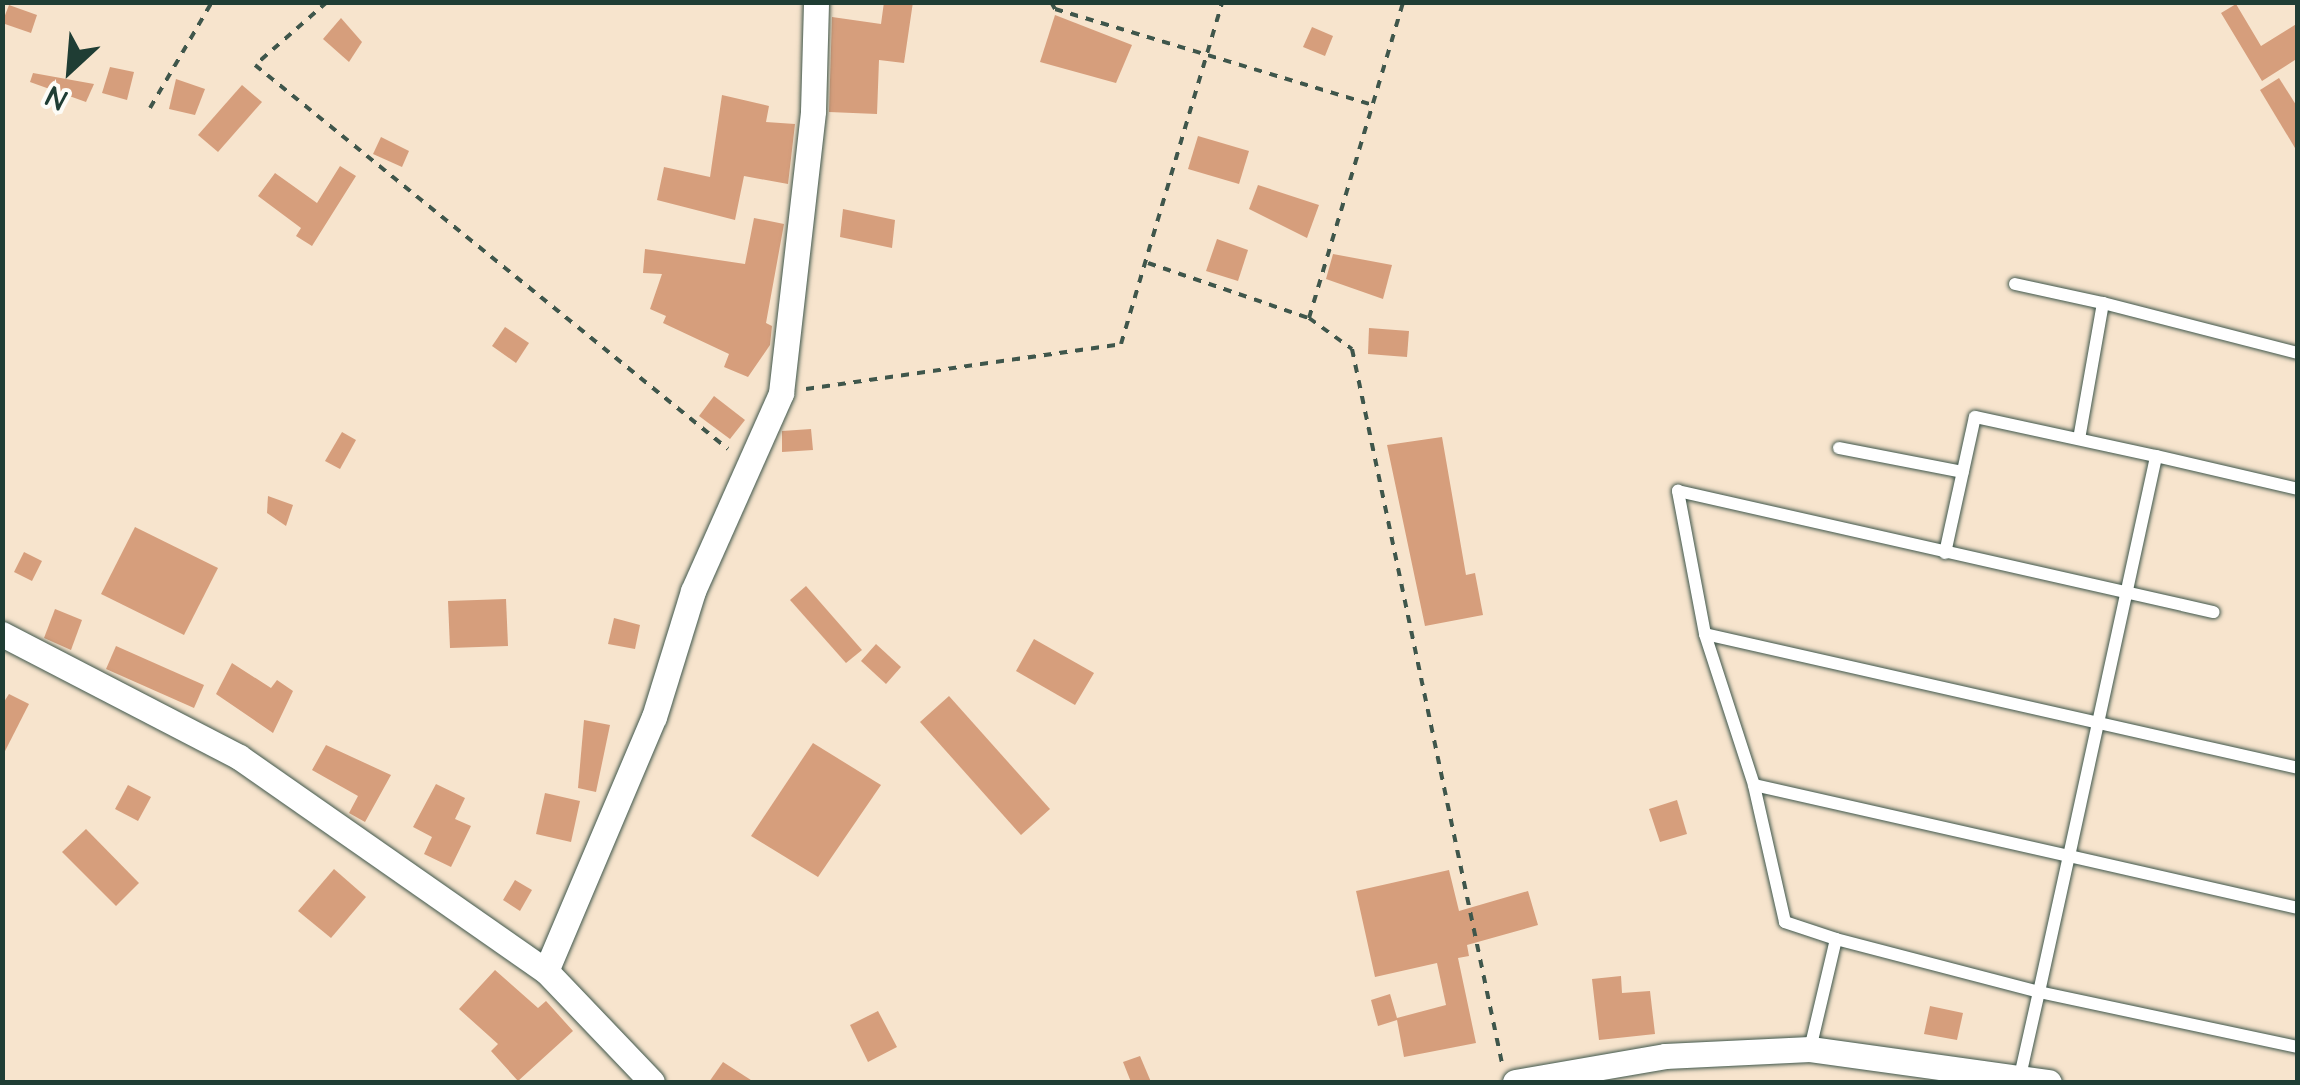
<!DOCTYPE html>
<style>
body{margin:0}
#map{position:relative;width:2300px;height:1085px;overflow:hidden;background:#f7e4cd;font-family:"Architects Daughter",sans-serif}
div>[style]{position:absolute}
.building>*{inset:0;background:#d69e7c}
.path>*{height:4px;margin-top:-2px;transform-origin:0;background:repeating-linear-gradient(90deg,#3f564b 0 8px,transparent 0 16px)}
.roads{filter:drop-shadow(0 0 2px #3f564b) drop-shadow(0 0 2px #3f564b)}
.service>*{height:12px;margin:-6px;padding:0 6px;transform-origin:6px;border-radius:6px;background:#fff}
.minor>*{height:25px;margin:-12.5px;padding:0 12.5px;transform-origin:12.5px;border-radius:12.5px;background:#fff}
span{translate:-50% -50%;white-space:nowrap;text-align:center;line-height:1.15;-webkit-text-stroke:10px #fdfcf7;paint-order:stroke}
.frame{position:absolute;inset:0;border:5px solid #1f3d34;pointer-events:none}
.north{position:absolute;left:20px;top:20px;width:100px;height:100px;-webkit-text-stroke:8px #fdfcf7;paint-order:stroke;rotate:206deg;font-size:28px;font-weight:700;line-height:40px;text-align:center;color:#1f3d34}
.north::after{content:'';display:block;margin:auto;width:35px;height:45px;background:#1f3d34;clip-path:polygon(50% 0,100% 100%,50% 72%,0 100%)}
</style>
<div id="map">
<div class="building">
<div style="clip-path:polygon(884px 2px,913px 2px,904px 63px,879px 60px,877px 114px,829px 112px,832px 17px,881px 24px)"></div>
<div style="clip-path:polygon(2236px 4px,2261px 46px,2298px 23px,2298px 58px,2262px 81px,2221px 13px)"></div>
<div style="clip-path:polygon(9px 5px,37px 15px,31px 33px,2px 23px)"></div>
<div style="clip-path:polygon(1055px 15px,1132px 45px,1116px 83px,1040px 62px)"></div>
<div style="clip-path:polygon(341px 18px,362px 42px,349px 62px,323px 39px)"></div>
<div style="clip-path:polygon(1312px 27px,1333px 36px,1325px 56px,1303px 47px)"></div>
<div style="clip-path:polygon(110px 67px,134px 72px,127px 100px,102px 93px)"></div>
<div style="clip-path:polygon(33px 73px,94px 84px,86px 102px,30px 82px)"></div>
<div style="clip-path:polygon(2279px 78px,2298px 108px,2298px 153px,2260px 90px)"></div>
<div style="clip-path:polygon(176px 79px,205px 89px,195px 115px,169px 109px)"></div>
<div style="clip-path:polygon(242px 85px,262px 102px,218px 152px,198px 135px)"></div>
<div style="clip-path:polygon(722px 95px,769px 106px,766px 122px,795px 124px,788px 184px,744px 176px,735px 220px,657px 200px,664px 167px,710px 177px)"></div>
<div style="clip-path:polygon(1198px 136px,1249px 151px,1239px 184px,1188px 169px)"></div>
<div style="clip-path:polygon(381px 137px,409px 151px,402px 167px,373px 154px)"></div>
<div style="clip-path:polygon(340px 166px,356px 176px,312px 246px,296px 236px,301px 228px,258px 196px,275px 173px,317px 203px)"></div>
<div style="clip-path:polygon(1258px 185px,1319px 205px,1307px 238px,1249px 209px)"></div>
<div style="clip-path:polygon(843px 209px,895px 220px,892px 248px,840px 237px)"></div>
<div style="clip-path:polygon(754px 218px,784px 224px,766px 323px,772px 326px,770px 345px,748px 377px,724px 367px,729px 354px,663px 323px,666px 316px,650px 309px,662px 274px,643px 273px,645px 249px,745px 264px)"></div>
<div style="clip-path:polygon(1217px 239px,1248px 250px,1238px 281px,1206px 271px)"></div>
<div style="clip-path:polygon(1333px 254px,1392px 265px,1383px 299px,1326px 279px)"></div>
<div style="clip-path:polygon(505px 327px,529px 343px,516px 363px,492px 346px)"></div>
<div style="clip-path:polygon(1369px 328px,1409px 331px,1407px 357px,1368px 354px)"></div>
<div style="clip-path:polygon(714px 396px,745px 420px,730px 439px,699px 416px)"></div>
<div style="clip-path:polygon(811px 429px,813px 450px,782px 452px,782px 431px)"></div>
<div style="clip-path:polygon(342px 432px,356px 440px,340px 469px,325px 461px)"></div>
<div style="clip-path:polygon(1442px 437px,1466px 575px,1475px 573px,1483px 615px,1425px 626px,1387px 445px)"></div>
<div style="clip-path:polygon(268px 496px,293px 505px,286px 526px,267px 513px)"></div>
<div style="clip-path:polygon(135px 527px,218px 568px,184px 635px,101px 594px)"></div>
<div style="clip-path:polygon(24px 552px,42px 561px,32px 581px,14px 572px)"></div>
<div style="clip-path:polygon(806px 586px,862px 650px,846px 663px,790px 600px)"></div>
<div style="clip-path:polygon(506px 599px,508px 646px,450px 648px,448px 601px)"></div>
<div style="clip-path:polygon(55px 609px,82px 620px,71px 650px,44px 638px)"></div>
<div style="clip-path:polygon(614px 618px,640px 625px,635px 649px,608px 644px)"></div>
<div style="clip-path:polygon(1034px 639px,1094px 673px,1075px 705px,1016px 671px)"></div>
<div style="clip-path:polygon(876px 644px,901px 667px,886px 684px,861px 661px)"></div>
<div style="clip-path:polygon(116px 646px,204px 685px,194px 708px,106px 669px)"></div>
<div style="clip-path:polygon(232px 663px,271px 688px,277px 680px,293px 691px,273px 733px,216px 694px)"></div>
<div style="clip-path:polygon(9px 694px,29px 704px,2px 757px,2px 705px)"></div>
<div style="clip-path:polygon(949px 696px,1050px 809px,1021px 835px,920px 722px)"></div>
<div style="clip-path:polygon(584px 720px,610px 725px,596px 792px,578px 788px)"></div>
<div style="clip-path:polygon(813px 743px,881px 785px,818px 877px,751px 836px)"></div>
<div style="clip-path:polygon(326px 745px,391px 775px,365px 822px,349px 813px,358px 796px,312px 770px)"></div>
<div style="clip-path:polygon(436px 784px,465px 798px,455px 819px,471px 826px,451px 867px,424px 854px,432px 837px,413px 827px)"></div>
<div style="clip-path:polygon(128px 785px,151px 797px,138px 821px,115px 809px)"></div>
<div style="clip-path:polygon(545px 793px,580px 801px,571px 842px,536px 834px)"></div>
<div style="clip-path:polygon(1677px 800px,1687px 834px,1660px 842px,1649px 809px)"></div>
<div style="clip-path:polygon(86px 829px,139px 883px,116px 906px,62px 852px)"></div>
<div style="clip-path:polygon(334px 869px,366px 897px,331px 938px,298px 911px)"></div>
<div style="clip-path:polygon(1449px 870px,1459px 911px,1528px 891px,1538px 925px,1467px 945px,1469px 956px,1458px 958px,1476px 1043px,1404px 1057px,1397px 1020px,1378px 1026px,1371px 1000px,1390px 994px,1397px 1018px,1446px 1005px,1437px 963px,1375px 977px,1356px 891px)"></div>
<div style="clip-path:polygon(515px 880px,532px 890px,520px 911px,503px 900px)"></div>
<div style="clip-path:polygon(495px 970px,538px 1008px,546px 1001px,573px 1031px,518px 1081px,491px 1051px,498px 1044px,459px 1009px)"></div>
<div style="clip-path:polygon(1621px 976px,1622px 993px,1650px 991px,1655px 1034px,1599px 1040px,1592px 979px)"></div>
<div style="clip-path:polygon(1930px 1006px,1963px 1013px,1957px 1040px,1924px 1034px)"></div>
<div style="clip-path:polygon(878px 1011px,897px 1047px,868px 1062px,850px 1025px)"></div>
<div style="clip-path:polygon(1140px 1056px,1151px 1082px,1131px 1082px,1123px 1062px)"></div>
<div style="clip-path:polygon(723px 1062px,754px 1082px,709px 1082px)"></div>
</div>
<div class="path">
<div style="left:327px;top:2px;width:96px;rotate:138.8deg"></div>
<div style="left:255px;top:65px;width:609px;rotate:39.07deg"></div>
<div style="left:1051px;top:2px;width:8px;rotate:60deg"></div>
<div style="left:1055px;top:9px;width:329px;rotate:16.8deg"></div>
<div style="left:150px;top:108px;width:123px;rotate:-59.7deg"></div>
<div style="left:1148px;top:263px;width:170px;rotate:18.9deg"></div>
<div style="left:1309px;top:318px;width:53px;rotate:35.8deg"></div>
<div style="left:1352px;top:349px;width:730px;rotate:78.14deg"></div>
<div style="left:1309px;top:318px;width:330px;rotate:-73.4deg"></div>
<div style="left:806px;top:389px;width:318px;rotate:-8.1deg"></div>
<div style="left:1121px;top:344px;width:357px;rotate:-73.5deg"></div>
</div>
<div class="roads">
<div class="service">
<div style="left:2015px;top:284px;width:90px;rotate:12.2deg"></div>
<div style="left:2103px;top:303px;width:138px;rotate:100deg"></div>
<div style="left:2103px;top:303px;width:201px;rotate:14.4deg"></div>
<div style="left:1839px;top:448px;width:126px;rotate:11deg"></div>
<div style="left:1945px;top:553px;width:139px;rotate:-77.6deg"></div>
<div style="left:1975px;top:417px;width:185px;rotate:12.2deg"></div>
<div style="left:1705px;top:634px;width:146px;rotate:-100.7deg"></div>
<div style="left:1678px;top:491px;width:549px;rotate:12.74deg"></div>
<div style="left:1754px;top:785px;width:159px;rotate:-108deg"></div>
<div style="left:1705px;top:634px;width:608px;rotate:12.73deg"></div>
<div style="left:1836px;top:939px;width:54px;rotate:-161.6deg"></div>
<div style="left:1785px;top:922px;width:140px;rotate:-102.8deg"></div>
<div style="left:1754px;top:785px;width:323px;rotate:12.7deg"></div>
<div style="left:2069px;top:856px;width:409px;rotate:-77.7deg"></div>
<div style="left:2156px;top:456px;width:146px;rotate:13.1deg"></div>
<div style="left:1810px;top:1049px;width:113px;rotate:-76.7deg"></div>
<div style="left:1836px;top:939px;width:210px;rotate:14.6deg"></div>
<div style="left:2039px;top:992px;width:139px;rotate:-77.6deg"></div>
<div style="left:2069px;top:856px;width:235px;rotate:12.8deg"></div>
<div style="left:2020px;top:1076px;width:86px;rotate:-77.3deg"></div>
<div style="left:2039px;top:992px;width:265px;rotate:12deg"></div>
</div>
<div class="minor">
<div style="left:2px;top:634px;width:267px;rotate:27.4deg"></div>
<div style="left:239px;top:757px;width:374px;rotate:34.9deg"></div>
<div style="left:546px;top:971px;width:153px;rotate:46.3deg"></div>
<div style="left:546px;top:971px;width:276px;rotate:-67deg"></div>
<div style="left:654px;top:717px;width:132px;rotate:-72.8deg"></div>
<div style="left:693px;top:591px;width:217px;rotate:-66deg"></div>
<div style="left:781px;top:393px;width:284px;rotate:-83.5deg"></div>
<div style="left:813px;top:111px;width:109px;rotate:-88.4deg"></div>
<div style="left:1515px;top:1082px;width:152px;rotate:-9.8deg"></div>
<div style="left:1665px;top:1056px;width:145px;rotate:-2.8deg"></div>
<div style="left:1810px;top:1049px;width:241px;rotate:7.9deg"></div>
</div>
</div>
<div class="frame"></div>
<div class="north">N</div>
</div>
